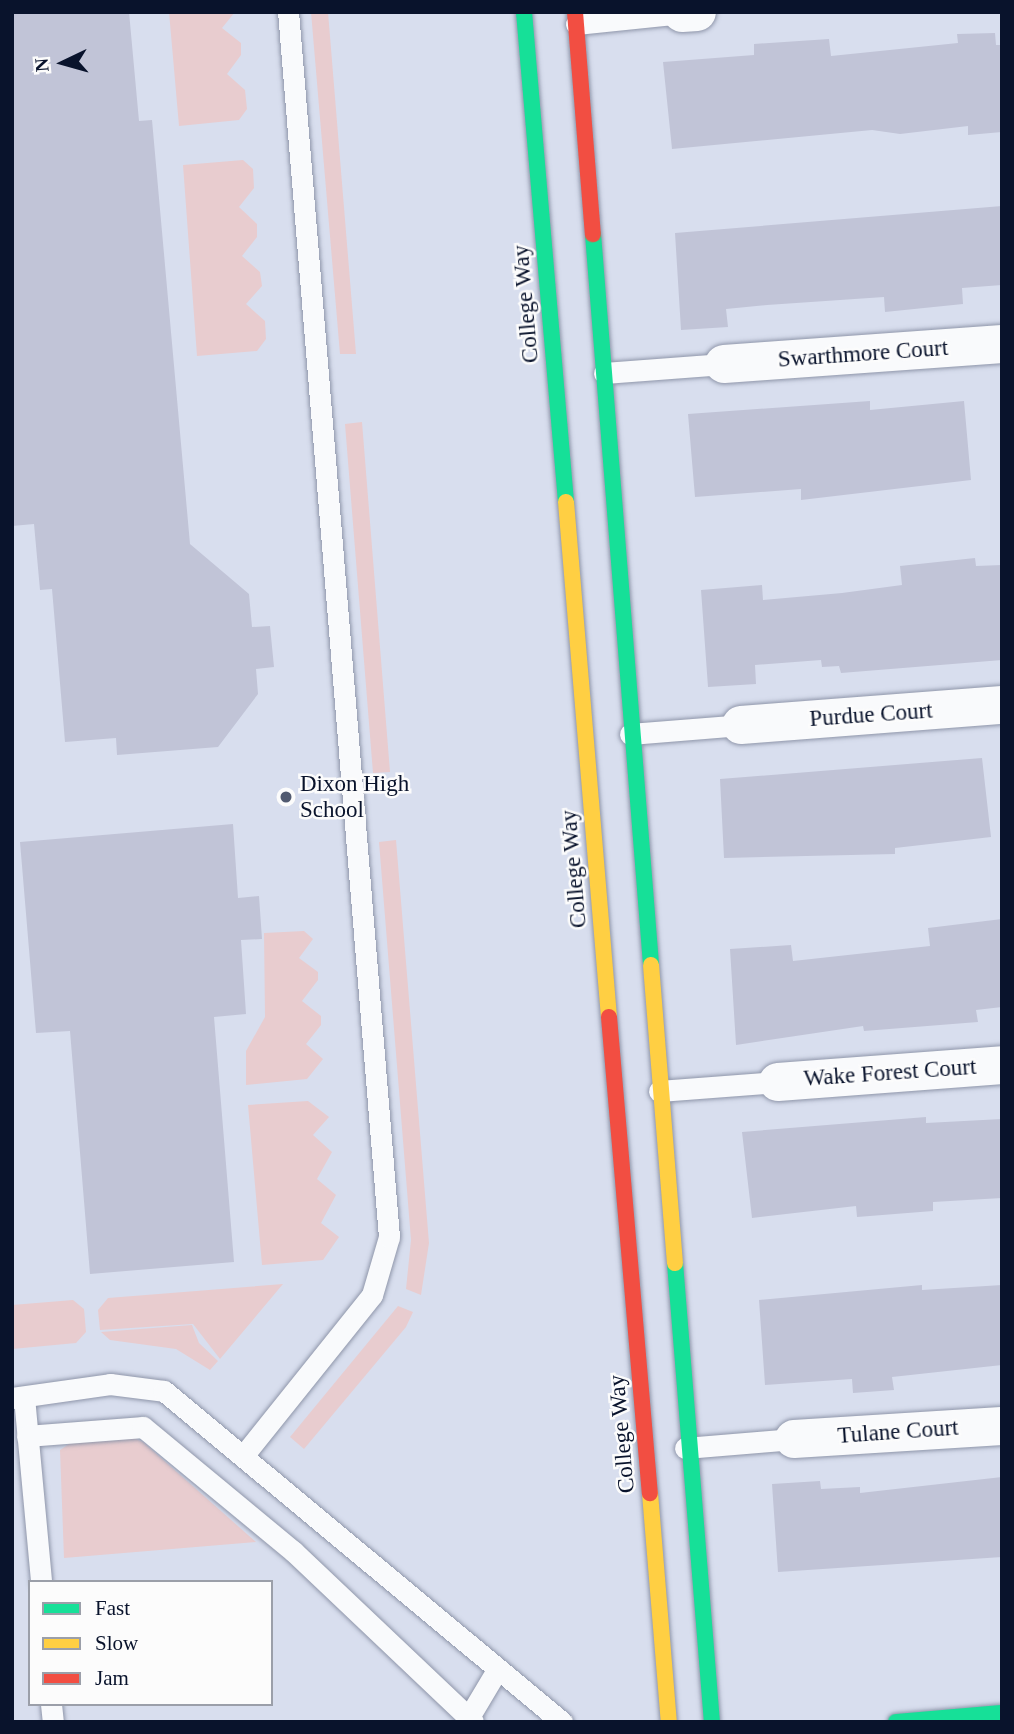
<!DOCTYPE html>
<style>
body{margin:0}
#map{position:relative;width:1014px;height:1734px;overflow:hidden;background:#d8deee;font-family:"Times New Roman",serif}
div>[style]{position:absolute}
.green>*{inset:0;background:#e8cccf}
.building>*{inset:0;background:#c1c4d7}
.roads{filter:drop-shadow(0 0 2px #8f96aa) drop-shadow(0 0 2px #8f96aa)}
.lane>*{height:21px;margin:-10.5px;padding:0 10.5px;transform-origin:10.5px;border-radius:10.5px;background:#f9fafc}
.street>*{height:38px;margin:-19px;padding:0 19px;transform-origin:19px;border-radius:19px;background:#f9fafc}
.fast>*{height:16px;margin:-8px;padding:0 8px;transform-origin:8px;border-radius:8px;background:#16e098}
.slow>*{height:16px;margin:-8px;padding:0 8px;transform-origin:8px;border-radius:8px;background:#ffcf43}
.jam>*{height:16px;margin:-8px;padding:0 8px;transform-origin:8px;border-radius:8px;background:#f24e42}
.dots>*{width:19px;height:19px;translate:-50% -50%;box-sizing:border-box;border:4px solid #fcfcfc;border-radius:50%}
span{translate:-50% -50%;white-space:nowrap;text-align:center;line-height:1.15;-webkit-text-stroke:5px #fcfcfc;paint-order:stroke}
.street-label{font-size:23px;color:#09132c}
.poi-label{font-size:23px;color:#09132c}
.left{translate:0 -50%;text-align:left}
.frame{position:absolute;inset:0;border:14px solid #09132c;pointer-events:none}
.legend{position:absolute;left:28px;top:1580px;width:245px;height:126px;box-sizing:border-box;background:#fcfcfc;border:2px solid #9b9fa9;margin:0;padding:9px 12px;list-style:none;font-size:21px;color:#09132c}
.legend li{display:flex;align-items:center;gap:14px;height:35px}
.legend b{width:35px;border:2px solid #9b9fa9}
.north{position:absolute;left:28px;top:28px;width:70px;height:70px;-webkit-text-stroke:5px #fcfcfc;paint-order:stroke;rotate:265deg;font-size:19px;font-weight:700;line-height:28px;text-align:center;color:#09132c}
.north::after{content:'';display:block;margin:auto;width:24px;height:32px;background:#09132c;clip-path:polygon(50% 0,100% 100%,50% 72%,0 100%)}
</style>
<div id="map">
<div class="green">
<div style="clip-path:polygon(169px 12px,235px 12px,222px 28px,241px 43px,241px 55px,227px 74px,245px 90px,247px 109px,239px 120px,179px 126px)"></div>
<div style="clip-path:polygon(311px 12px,328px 12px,356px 354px,340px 354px)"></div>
<div style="clip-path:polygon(243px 160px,253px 169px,254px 188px,239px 207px,257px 224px,257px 237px,242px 256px,260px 272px,262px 286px,246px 304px,265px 321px,266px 339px,257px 351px,197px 356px,183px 165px)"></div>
<div style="clip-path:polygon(362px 422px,390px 772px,373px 773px,345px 424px)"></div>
<div style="clip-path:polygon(396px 840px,429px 1243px,421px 1295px,406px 1289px,411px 1240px,379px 842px)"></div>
<div style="clip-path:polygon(304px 931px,313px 939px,299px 958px,318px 972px,318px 980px,302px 1001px,321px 1016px,321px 1025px,306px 1044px,323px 1059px,307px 1079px,246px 1085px,246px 1051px,265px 1017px,264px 933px)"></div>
<div style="clip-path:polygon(308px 1101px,329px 1117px,313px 1135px,332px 1152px,317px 1179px,336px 1195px,321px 1223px,339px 1237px,323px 1260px,262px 1265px,248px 1105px)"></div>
<div style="clip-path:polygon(283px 1284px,220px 1359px,193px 1324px,100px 1330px,98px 1310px,108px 1298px)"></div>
<div style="clip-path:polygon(73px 1300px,84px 1309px,86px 1332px,76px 1343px,12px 1349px,12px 1305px)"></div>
<div style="clip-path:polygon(398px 1306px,413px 1312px,406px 1327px,304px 1449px,290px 1437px)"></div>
<div style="clip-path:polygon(192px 1325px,199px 1343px,218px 1361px,210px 1370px,176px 1349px,110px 1340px,101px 1332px)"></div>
<div style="clip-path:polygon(131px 1437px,143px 1442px,256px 1542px,64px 1558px,60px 1450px,72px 1442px)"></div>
</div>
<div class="building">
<div style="clip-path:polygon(12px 12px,129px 12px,139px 121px,152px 120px,190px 544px,249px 594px,252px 627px,270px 626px,274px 667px,256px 669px,258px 694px,218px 747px,117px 755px,116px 738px,65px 742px,52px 589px,40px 590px,34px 524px,12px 526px)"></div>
<div style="clip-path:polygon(995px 33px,996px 45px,1002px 45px,1002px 132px,968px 135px,968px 126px,900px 134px,872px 130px,672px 149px,663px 62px,754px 55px,754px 44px,829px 39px,831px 56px,958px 43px,957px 34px)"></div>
<div style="clip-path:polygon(1002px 206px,1002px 285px,962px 288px,963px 304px,885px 312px,884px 297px,767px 305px,726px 309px,728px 327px,681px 330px,675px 233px)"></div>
<div style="clip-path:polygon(870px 401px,870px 410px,964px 401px,971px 480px,801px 500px,801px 489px,695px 497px,688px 414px)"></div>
<div style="clip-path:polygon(975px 558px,976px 566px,1002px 565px,1002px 660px,841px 673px,839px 666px,822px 667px,821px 660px,755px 665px,756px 684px,708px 687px,701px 590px,762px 585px,763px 600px,842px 593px,902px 585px,900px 566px)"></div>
<div style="clip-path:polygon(982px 758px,991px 837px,895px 848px,895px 854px,724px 858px,720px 779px)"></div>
<div style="clip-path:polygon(233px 824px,238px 898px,259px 896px,262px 939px,241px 940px,246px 1014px,214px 1017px,234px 1262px,90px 1274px,70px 1031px,36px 1033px,20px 842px)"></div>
<div style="clip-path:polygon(1002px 919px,1002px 1007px,976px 1010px,978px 1022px,864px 1031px,863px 1026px,736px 1045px,730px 949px,791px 945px,793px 961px,930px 946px,928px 928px)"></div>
<div style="clip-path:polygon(926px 1117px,926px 1123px,1002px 1119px,1002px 1198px,933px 1202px,933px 1211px,857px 1217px,856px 1206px,752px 1218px,742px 1132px)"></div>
<div style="clip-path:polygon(922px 1285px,922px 1290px,1002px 1285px,1002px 1365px,892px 1377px,894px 1390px,853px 1393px,852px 1379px,765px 1385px,759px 1300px)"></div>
<div style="clip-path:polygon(1002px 1477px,1002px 1557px,778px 1572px,772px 1484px,820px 1481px,821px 1489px,860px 1487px,860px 1493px)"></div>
</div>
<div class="roads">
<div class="lane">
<div style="left:576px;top:24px;width:107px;rotate:-5.9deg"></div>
<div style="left:604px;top:373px;width:120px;rotate:-4.3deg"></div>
<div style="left:630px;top:734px;width:111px;rotate:-4.6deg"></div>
<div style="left:659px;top:1091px;width:119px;rotate:-4.3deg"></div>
<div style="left:24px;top:1397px;width:186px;rotate:84.7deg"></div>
<div style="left:12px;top:1398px;width:99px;rotate:-8.1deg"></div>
<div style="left:110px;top:1384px;width:54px;rotate:7.4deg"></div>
<div style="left:164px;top:1391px;width:518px;rotate:39.75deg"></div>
<div style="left:27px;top:1436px;width:116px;rotate:-4.4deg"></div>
<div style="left:143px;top:1427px;width:195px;rotate:39.6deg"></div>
<div style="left:293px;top:1551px;width:248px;rotate:43.5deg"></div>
<div style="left:685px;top:1448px;width:109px;rotate:-4.7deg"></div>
<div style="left:243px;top:1456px;width:206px;rotate:-51.3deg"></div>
<div style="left:372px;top:1295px;width:60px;rotate:-73.7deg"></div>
<div style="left:389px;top:1237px;width:1229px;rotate:-94.71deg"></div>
<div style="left:51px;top:1704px;width:18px;rotate:84deg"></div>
<div style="left:466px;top:1722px;width:61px;rotate:-59.2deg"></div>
</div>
<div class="street">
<div style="left:682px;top:13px;width:15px;rotate:-4deg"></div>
<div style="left:724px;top:364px;width:279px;rotate:-4.1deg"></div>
<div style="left:741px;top:725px;width:262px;rotate:-4.4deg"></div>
<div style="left:778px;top:1082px;width:225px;rotate:-4.3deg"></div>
<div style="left:794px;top:1439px;width:208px;rotate:-3.6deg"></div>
</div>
<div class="fast">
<div style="left:524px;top:12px;width:492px;rotate:85.1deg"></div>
<div style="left:593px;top:234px;width:733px;rotate:85.46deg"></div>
<div style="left:675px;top:1263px;width:460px;rotate:85.4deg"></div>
<div style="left:896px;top:1722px;width:106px;rotate:-4.9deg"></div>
</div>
<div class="slow">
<div style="left:566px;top:502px;width:517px;rotate:85.23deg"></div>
<div style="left:651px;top:965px;width:299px;rotate:85.4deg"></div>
<div style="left:650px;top:1493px;width:230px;rotate:85.3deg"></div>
</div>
<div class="jam">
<div style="left:575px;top:12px;width:223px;rotate:85.4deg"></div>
<div style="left:609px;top:1017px;width:478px;rotate:85.1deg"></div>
</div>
</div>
<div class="dots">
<div style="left:286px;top:797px;background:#515a70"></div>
</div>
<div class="street-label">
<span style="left:526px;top:304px;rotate:-95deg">College Way</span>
<span style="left:863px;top:354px;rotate:-4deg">Swarthmore Court</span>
<span style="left:871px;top:715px;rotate:-4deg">Purdue Court</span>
<span style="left:574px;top:869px;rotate:-95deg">College Way</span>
<span style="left:890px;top:1073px;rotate:-4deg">Wake Forest Court</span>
<span style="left:898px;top:1432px;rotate:-4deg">Tulane Court</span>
<span style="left:622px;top:1434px;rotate:-95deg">College Way</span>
</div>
<div class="poi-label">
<span class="left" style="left:300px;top:797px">Dixon High<br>School</span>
</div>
<div class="frame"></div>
<ul class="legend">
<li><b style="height:9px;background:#16e098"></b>Fast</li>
<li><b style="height:9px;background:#ffcf43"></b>Slow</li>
<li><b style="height:9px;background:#f24e42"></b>Jam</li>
</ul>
<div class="north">N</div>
</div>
